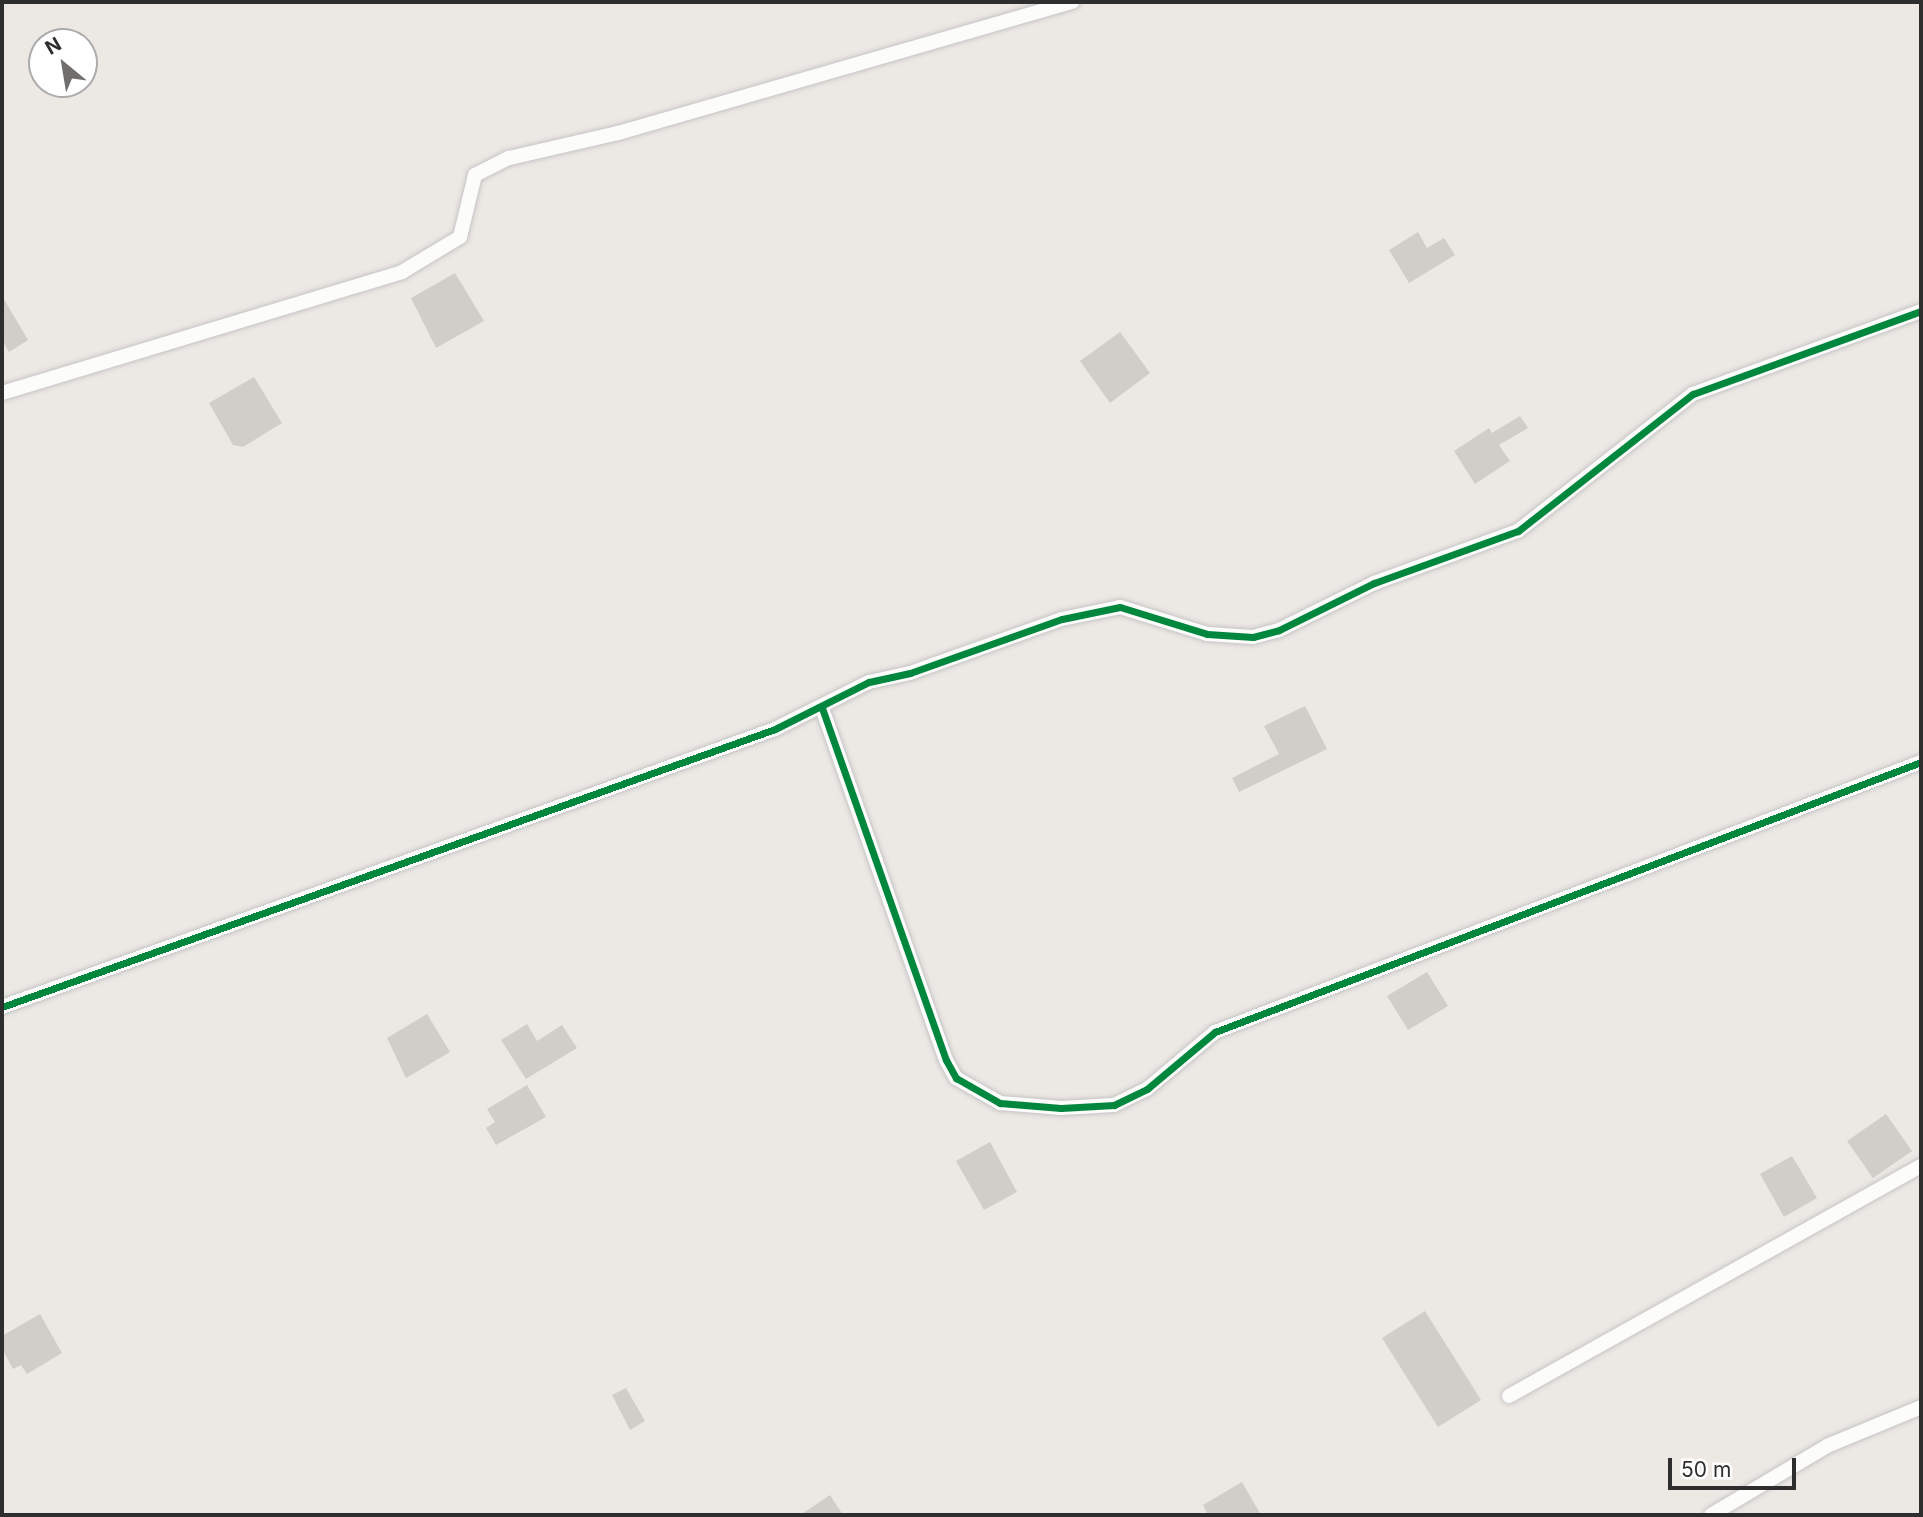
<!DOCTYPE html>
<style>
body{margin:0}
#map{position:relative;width:1923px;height:1517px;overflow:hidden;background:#ece8e4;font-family:Inter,sans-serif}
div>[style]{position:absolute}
.building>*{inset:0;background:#d1ceca}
.roads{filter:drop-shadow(0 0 2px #c6c5c5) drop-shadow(0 0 2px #c6c5c5)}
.street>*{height:14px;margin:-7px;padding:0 7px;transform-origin:7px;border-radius:7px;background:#fcfcfb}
.cycleway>*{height:7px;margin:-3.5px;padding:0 3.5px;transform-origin:3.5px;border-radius:3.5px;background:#00873e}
span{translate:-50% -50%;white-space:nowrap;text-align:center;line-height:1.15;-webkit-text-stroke:5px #fff;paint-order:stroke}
.frame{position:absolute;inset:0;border:4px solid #2e2e2e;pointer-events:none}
.north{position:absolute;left:28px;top:28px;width:70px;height:70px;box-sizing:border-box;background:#fff;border:2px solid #ababab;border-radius:50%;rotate:330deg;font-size:19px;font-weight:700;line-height:28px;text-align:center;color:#2e2e2e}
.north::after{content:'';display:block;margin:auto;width:24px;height:32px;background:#706f6e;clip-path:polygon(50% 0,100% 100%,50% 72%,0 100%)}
.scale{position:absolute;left:1668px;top:1458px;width:128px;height:32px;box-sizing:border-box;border:4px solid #2e2e2e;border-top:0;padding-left:9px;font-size:21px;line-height:24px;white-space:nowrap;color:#2e2e2e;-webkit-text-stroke:5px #fff;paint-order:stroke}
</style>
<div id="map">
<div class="building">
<div style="clip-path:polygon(1418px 232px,1427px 248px,1444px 238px,1455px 255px,1409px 283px,1389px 250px)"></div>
<div style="clip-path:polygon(455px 273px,484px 321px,436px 348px,411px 298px)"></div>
<div style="clip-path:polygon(2px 296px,28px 340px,9px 352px,2px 340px)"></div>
<div style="clip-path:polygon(1120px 332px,1150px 373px,1110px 403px,1080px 361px)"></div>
<div style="clip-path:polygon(254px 377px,282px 423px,243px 447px,233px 445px,209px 403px)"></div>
<div style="clip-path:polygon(1520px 416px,1528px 428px,1499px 445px,1510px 461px,1475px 484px,1454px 451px,1489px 428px,1492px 433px)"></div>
<div style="clip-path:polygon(1305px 706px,1327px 749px,1239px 792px,1232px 778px,1279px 754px,1264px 726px)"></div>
<div style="clip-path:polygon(1427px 972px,1448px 1006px,1408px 1030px,1387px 996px)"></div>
<div style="clip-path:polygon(427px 1014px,450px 1052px,406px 1078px,387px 1038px)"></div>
<div style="clip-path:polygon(527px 1024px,537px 1041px,562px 1025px,577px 1048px,526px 1079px,501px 1040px)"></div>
<div style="clip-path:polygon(527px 1085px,546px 1117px,496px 1145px,486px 1128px,495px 1122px,487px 1109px)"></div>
<div style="clip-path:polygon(1886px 1114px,1912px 1151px,1873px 1178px,1847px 1141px)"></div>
<div style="clip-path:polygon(990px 1142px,1017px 1192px,984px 1210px,956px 1161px)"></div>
<div style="clip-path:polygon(1792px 1156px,1817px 1198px,1784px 1217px,1760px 1174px)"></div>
<div style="clip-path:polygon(1425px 1311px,1481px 1400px,1438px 1427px,1382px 1338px)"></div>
<div style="clip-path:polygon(40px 1314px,62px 1353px,27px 1374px,21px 1365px,13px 1369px,2px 1349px,2px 1336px)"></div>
<div style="clip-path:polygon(626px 1388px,645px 1421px,630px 1430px,612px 1395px)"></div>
<div style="clip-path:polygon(1242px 1482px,1261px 1515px,1208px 1515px,1203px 1505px)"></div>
<div style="clip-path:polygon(830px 1495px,843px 1515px,800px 1515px)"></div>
</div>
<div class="roads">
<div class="street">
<div style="left:2px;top:393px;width:418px;rotate:-16.8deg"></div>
<div style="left:402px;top:272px;width:68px;rotate:-31.1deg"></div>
<div style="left:460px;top:237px;width:64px;rotate:-76.4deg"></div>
<div style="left:475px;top:175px;width:38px;rotate:-27deg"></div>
<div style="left:509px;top:158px;width:112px;rotate:-12.9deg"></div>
<div style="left:618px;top:133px;width:473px;rotate:-16.1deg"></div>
<div style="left:822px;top:708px;width:373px;rotate:70.6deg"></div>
<div style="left:946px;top:1060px;width:21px;rotate:61deg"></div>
<div style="left:956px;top:1078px;width:51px;rotate:29.6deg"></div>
<div style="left:1000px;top:1103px;width:61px;rotate:4.7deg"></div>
<div style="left:1061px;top:1108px;width:53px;rotate:-3.2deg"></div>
<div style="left:1114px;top:1105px;width:37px;rotate:-26deg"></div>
<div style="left:1147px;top:1089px;width:89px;rotate:-40deg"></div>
<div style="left:1215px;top:1032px;width:756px;rotate:-20.93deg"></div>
<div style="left:2px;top:1007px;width:821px;rotate:-19.78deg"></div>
<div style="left:775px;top:729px;width:105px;rotate:-26.6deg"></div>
<div style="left:869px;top:682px;width:42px;rotate:-12.4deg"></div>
<div style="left:910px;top:673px;width:161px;rotate:-19.6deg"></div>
<div style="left:1062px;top:619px;width:59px;rotate:-11.7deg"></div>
<div style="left:1120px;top:607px;width:91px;rotate:17.2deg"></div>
<div style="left:1207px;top:634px;width:46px;rotate:3.7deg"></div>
<div style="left:1253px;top:637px;width:27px;rotate:-15deg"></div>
<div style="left:1279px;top:630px;width:106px;rotate:-26.3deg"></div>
<div style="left:1374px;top:583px;width:153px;rotate:-19.9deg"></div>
<div style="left:1518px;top:531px;width:222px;rotate:-38.1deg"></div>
<div style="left:1693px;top:394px;width:243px;rotate:-20deg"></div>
<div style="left:1509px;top:1396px;width:472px;rotate:-29.2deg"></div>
<div style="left:1711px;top:1515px;width:137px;rotate:-30.7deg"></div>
<div style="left:1829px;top:1445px;width:100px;rotate:-22.4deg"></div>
</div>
</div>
<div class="cycleway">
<div style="left:822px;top:708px;width:373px;rotate:70.6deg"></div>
<div style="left:946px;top:1060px;width:21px;rotate:61deg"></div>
<div style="left:956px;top:1078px;width:51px;rotate:29.6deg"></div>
<div style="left:1000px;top:1103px;width:61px;rotate:4.7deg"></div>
<div style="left:1061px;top:1108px;width:53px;rotate:-3.2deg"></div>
<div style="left:1114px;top:1105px;width:37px;rotate:-26deg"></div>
<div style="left:1147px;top:1089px;width:89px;rotate:-40deg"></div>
<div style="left:1215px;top:1032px;width:756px;rotate:-20.93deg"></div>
<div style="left:2px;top:1007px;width:821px;rotate:-19.78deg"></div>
<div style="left:775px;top:729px;width:105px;rotate:-26.6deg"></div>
<div style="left:869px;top:682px;width:42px;rotate:-12.4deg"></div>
<div style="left:910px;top:673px;width:161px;rotate:-19.6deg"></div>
<div style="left:1062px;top:619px;width:59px;rotate:-11.7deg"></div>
<div style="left:1120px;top:607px;width:91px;rotate:17.2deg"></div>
<div style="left:1207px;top:634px;width:46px;rotate:3.7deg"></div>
<div style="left:1253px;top:637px;width:27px;rotate:-15deg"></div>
<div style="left:1279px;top:630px;width:106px;rotate:-26.3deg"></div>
<div style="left:1374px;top:583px;width:153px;rotate:-19.9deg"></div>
<div style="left:1518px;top:531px;width:222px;rotate:-38.1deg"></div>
<div style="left:1693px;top:394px;width:243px;rotate:-20deg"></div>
</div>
<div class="frame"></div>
<div class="north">N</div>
<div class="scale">50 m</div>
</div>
